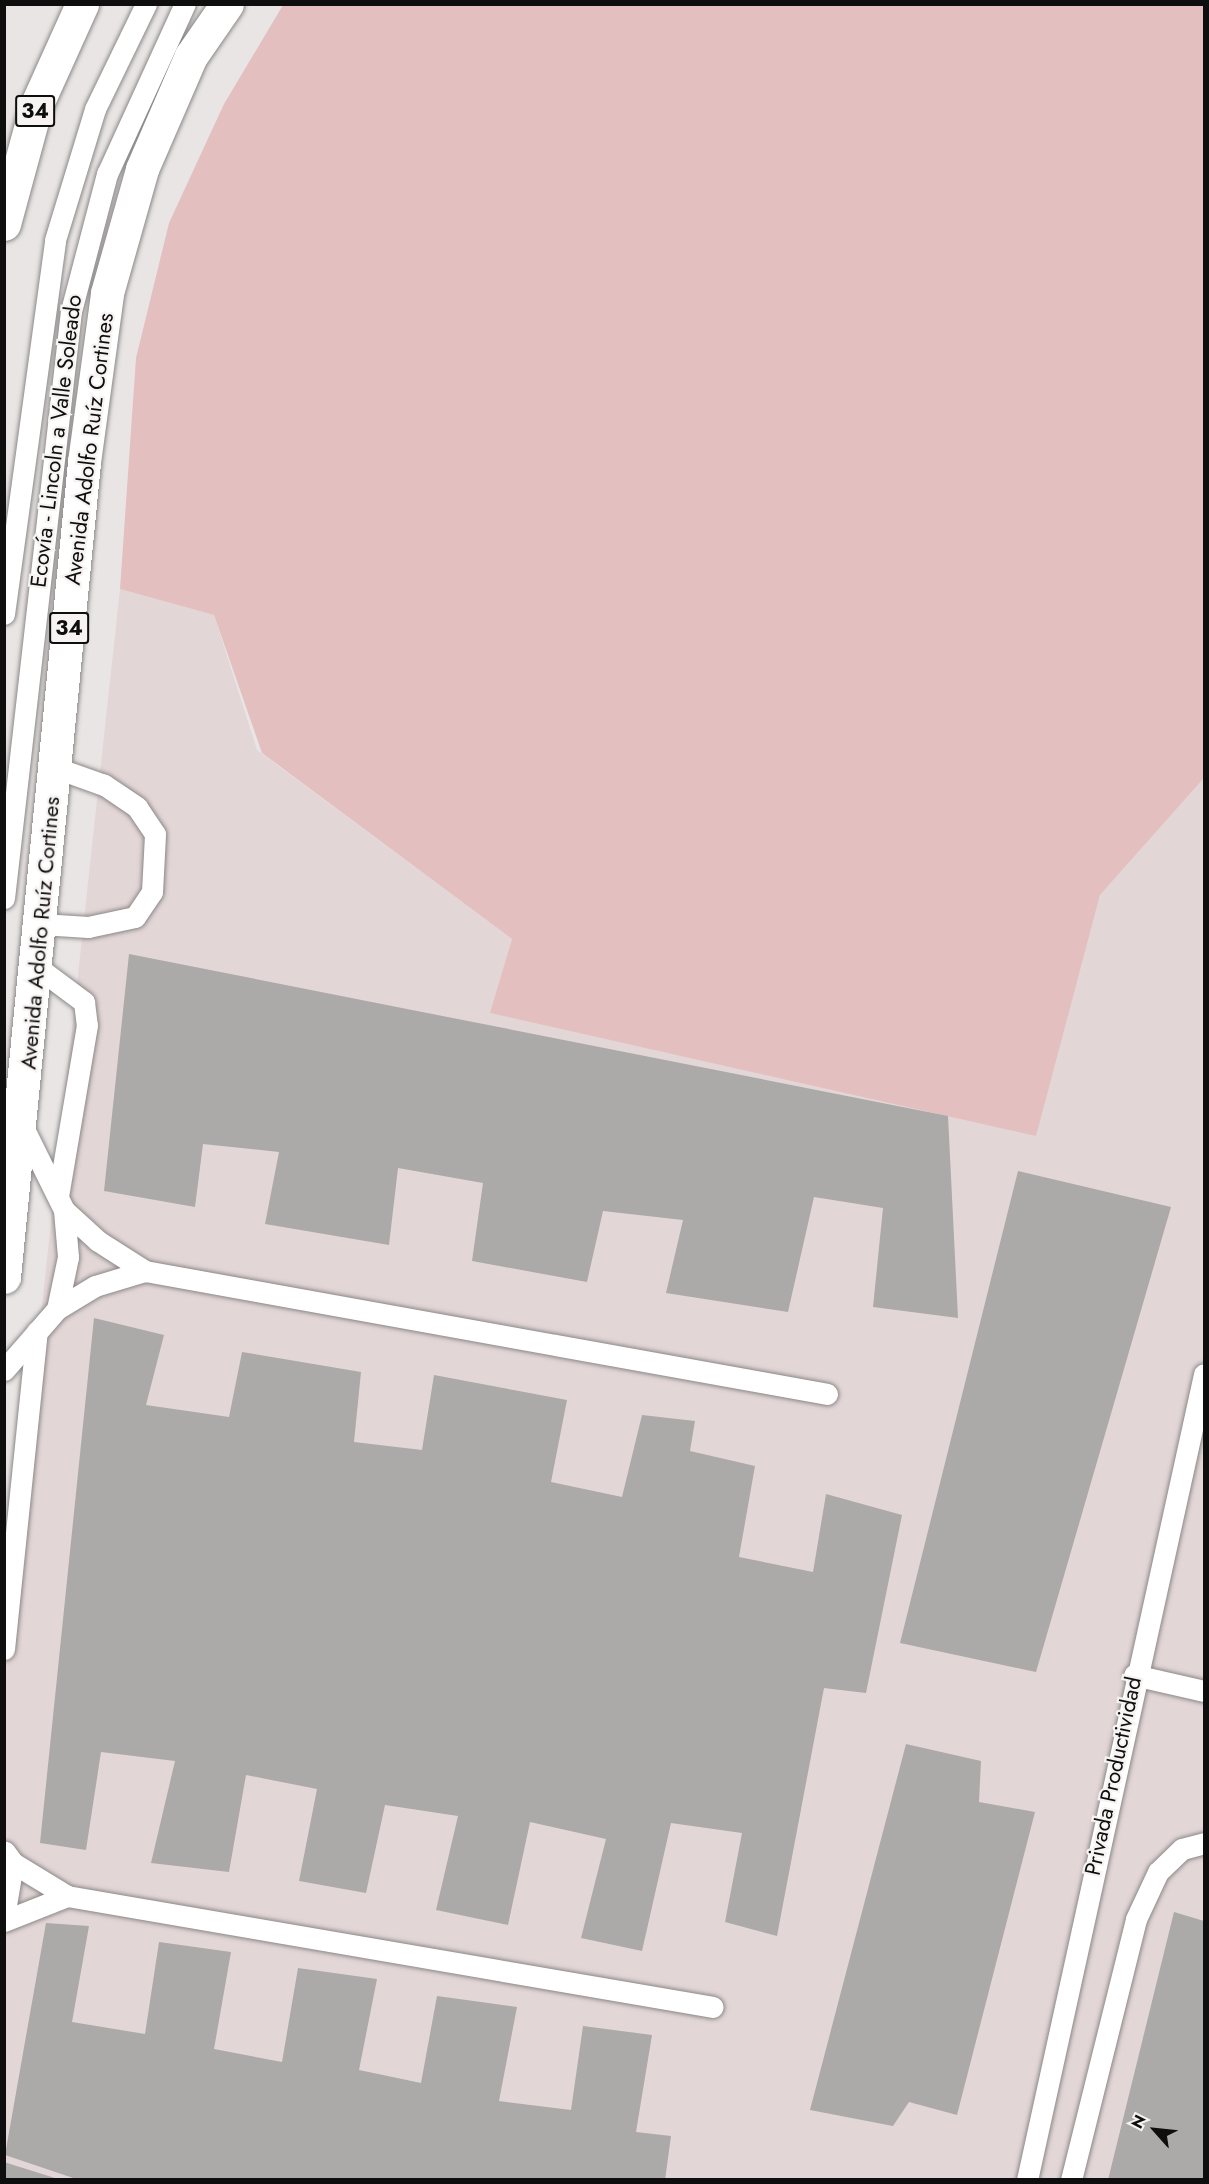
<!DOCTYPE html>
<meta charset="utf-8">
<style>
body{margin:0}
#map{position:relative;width:1209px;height:2184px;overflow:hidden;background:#e9e5e5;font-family:Jost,sans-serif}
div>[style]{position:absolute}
.built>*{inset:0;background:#e3d6d6}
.green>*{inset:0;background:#e4bfc0}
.building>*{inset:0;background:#aca9a9}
.roads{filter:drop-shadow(0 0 2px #8b8888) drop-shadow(0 0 2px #8b8888)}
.service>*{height:21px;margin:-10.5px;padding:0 10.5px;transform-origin:10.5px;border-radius:10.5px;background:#fff}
.primary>*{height:33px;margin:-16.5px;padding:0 16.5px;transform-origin:16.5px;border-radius:16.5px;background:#fff}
span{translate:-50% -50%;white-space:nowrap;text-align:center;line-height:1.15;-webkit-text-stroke:4.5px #f7f3f3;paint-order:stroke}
.shield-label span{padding:2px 4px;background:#f7f3f3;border:2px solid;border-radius:4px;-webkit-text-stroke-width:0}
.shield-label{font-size:21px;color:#0f0e0e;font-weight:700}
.street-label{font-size:22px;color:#0f0e0e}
.frame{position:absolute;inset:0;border:6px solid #0f0e0e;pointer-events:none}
.north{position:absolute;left:1125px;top:2100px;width:60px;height:60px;-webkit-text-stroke:4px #f7f3f3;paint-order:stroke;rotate:297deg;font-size:16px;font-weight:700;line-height:24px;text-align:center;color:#0f0e0e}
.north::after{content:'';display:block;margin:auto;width:21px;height:27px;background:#0f0e0e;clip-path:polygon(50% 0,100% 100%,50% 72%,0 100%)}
</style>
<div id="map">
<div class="built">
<div style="clip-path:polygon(120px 589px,214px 615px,257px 750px,512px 939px,491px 1013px,1035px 1135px,1100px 895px,1204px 778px,1204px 2179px,5px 2180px,5px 1645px)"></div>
</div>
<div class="green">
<div style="clip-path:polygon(283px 5px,1204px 5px,1204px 778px,1100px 895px,1036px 1136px,490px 1013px,512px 939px,262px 753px,214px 615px,120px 589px,136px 358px,169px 223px,224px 104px)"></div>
</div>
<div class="building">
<div style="clip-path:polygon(129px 954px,948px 1116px,958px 1318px,873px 1307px,883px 1208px,814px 1197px,788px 1312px,666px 1293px,683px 1220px,603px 1211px,587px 1282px,472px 1261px,483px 1183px,398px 1168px,389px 1245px,265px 1224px,279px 1152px,203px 1144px,195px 1207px,104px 1191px)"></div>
<div style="clip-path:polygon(1018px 1171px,1171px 1207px,1036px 1672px,900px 1643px)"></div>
<div style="clip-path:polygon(94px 1318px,164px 1335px,146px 1405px,229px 1417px,242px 1352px,361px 1372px,354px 1442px,422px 1450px,434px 1375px,567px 1400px,551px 1482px,622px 1497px,642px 1415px,695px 1421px,690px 1451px,755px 1466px,739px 1557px,813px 1572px,826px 1494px,902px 1515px,866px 1693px,824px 1688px,777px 1936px,725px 1922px,742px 1833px,671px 1823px,642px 1951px,581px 1938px,606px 1839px,530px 1822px,508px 1925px,436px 1910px,458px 1816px,385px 1805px,366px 1893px,299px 1881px,317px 1789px,246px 1775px,229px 1872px,151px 1863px,175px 1761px,101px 1752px,86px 1850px,40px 1843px)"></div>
<div style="clip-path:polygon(906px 1744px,981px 1761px,979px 1802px,1035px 1812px,957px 2115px,909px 2102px,893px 2126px,810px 2110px)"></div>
<div style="clip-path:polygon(1174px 1912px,1204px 1921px,1204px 2180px,1108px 2180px)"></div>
<div style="clip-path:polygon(46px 1923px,89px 1926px,72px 2022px,145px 2034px,159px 1942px,231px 1952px,214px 2049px,282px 2062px,298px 1968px,377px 1979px,359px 2070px,421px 2083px,437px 1996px,517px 2007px,499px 2101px,571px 2110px,583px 2026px,652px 2035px,636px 2132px,671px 2136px,665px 2180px,79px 2180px,5px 2155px)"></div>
<div style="clip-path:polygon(4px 2162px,58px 2179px,57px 2180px,4px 2180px)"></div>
</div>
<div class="roads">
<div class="service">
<div style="left:4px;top:614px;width:377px;rotate:-82.2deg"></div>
<div style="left:55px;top:240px;width:137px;rotate:-73deg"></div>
<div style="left:95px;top:109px;width:117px;rotate:-64.1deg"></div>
<div style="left:4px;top:898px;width:591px;rotate:-83.49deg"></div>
<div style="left:71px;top:311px;width:142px;rotate:-75.3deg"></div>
<div style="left:107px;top:174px;width:187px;rotate:-65.4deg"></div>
<div style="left:41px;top:924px;width:47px;rotate:3.7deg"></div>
<div style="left:88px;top:927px;width:48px;rotate:-12deg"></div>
<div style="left:135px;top:917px;width:30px;rotate:-56deg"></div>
<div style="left:152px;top:892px;width:58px;rotate:-87deg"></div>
<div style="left:155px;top:834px;width:32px;rotate:-124deg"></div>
<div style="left:137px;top:807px;width:40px;rotate:-146deg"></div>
<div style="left:104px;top:785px;width:51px;rotate:-160.5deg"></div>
<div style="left:37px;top:967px;width:59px;rotate:36.7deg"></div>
<div style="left:84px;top:1002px;width:23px;rotate:83deg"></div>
<div style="left:87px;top:1025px;width:174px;rotate:99.6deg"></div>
<div style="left:22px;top:1125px;width:95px;rotate:63.7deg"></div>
<div style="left:64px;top:1210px;width:47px;rotate:85.1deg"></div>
<div style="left:68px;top:1257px;width:53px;rotate:101.9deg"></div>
<div style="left:64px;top:1210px;width:46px;rotate:42.4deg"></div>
<div style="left:98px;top:1241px;width:56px;rotate:32.6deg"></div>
<div style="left:145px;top:1271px;width:693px;rotate:10.22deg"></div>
<div style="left:4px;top:1370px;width:81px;rotate:-49deg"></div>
<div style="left:57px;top:1309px;width:44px;rotate:-31.2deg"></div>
<div style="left:95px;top:1286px;width:52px;rotate:-16.7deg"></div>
<div style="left:4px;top:1649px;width:319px;rotate:-84.1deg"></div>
<div style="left:1134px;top:1675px;width:72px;rotate:12.9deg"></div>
<div style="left:13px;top:1863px;width:63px;rotate:31.4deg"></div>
<div style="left:67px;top:1896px;width:655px;rotate:9.75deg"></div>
<div style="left:4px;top:1917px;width:55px;rotate:-80.5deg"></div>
<div style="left:13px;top:1863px;width:14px;rotate:-126deg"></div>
<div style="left:4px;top:1921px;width:68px;rotate:-21.6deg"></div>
<div style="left:1027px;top:2180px;width:825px;rotate:-77.61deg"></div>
<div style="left:1071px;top:2180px;width:269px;rotate:-76deg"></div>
<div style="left:1136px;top:1919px;width:52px;rotate:-64.9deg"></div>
<div style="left:1158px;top:1872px;width:33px;rotate:-44deg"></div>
<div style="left:1182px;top:1849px;width:23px;rotate:-15deg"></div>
</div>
<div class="primary">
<div style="left:4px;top:224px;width:122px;rotate:-74.8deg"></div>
<div style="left:36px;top:106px;width:112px;rotate:-65.7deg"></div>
<div style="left:4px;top:1277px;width:819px;rotate:-84.39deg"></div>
<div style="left:84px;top:462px;width:171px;rotate:-82.2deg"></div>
<div style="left:107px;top:293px;width:129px;rotate:-74.2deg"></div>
<div style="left:142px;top:169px;width:123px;rotate:-66.6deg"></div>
<div style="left:191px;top:56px;width:63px;rotate:-55.3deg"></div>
</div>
</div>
<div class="shield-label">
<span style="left:35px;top:111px">34</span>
<span style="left:69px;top:628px">34</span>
</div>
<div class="street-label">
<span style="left:56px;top:441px;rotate:-83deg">Ecovía - Lincoln a Valle Soleado</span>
<span style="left:89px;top:449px;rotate:-83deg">Avenida Adolfo Ruíz Cortines</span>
<span style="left:40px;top:933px;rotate:-85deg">Avenida Adolfo Ruíz Cortines</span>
<span style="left:1113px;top:1776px;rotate:-78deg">Privada Productividad</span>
</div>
<div class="frame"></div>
<div class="north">N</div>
</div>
